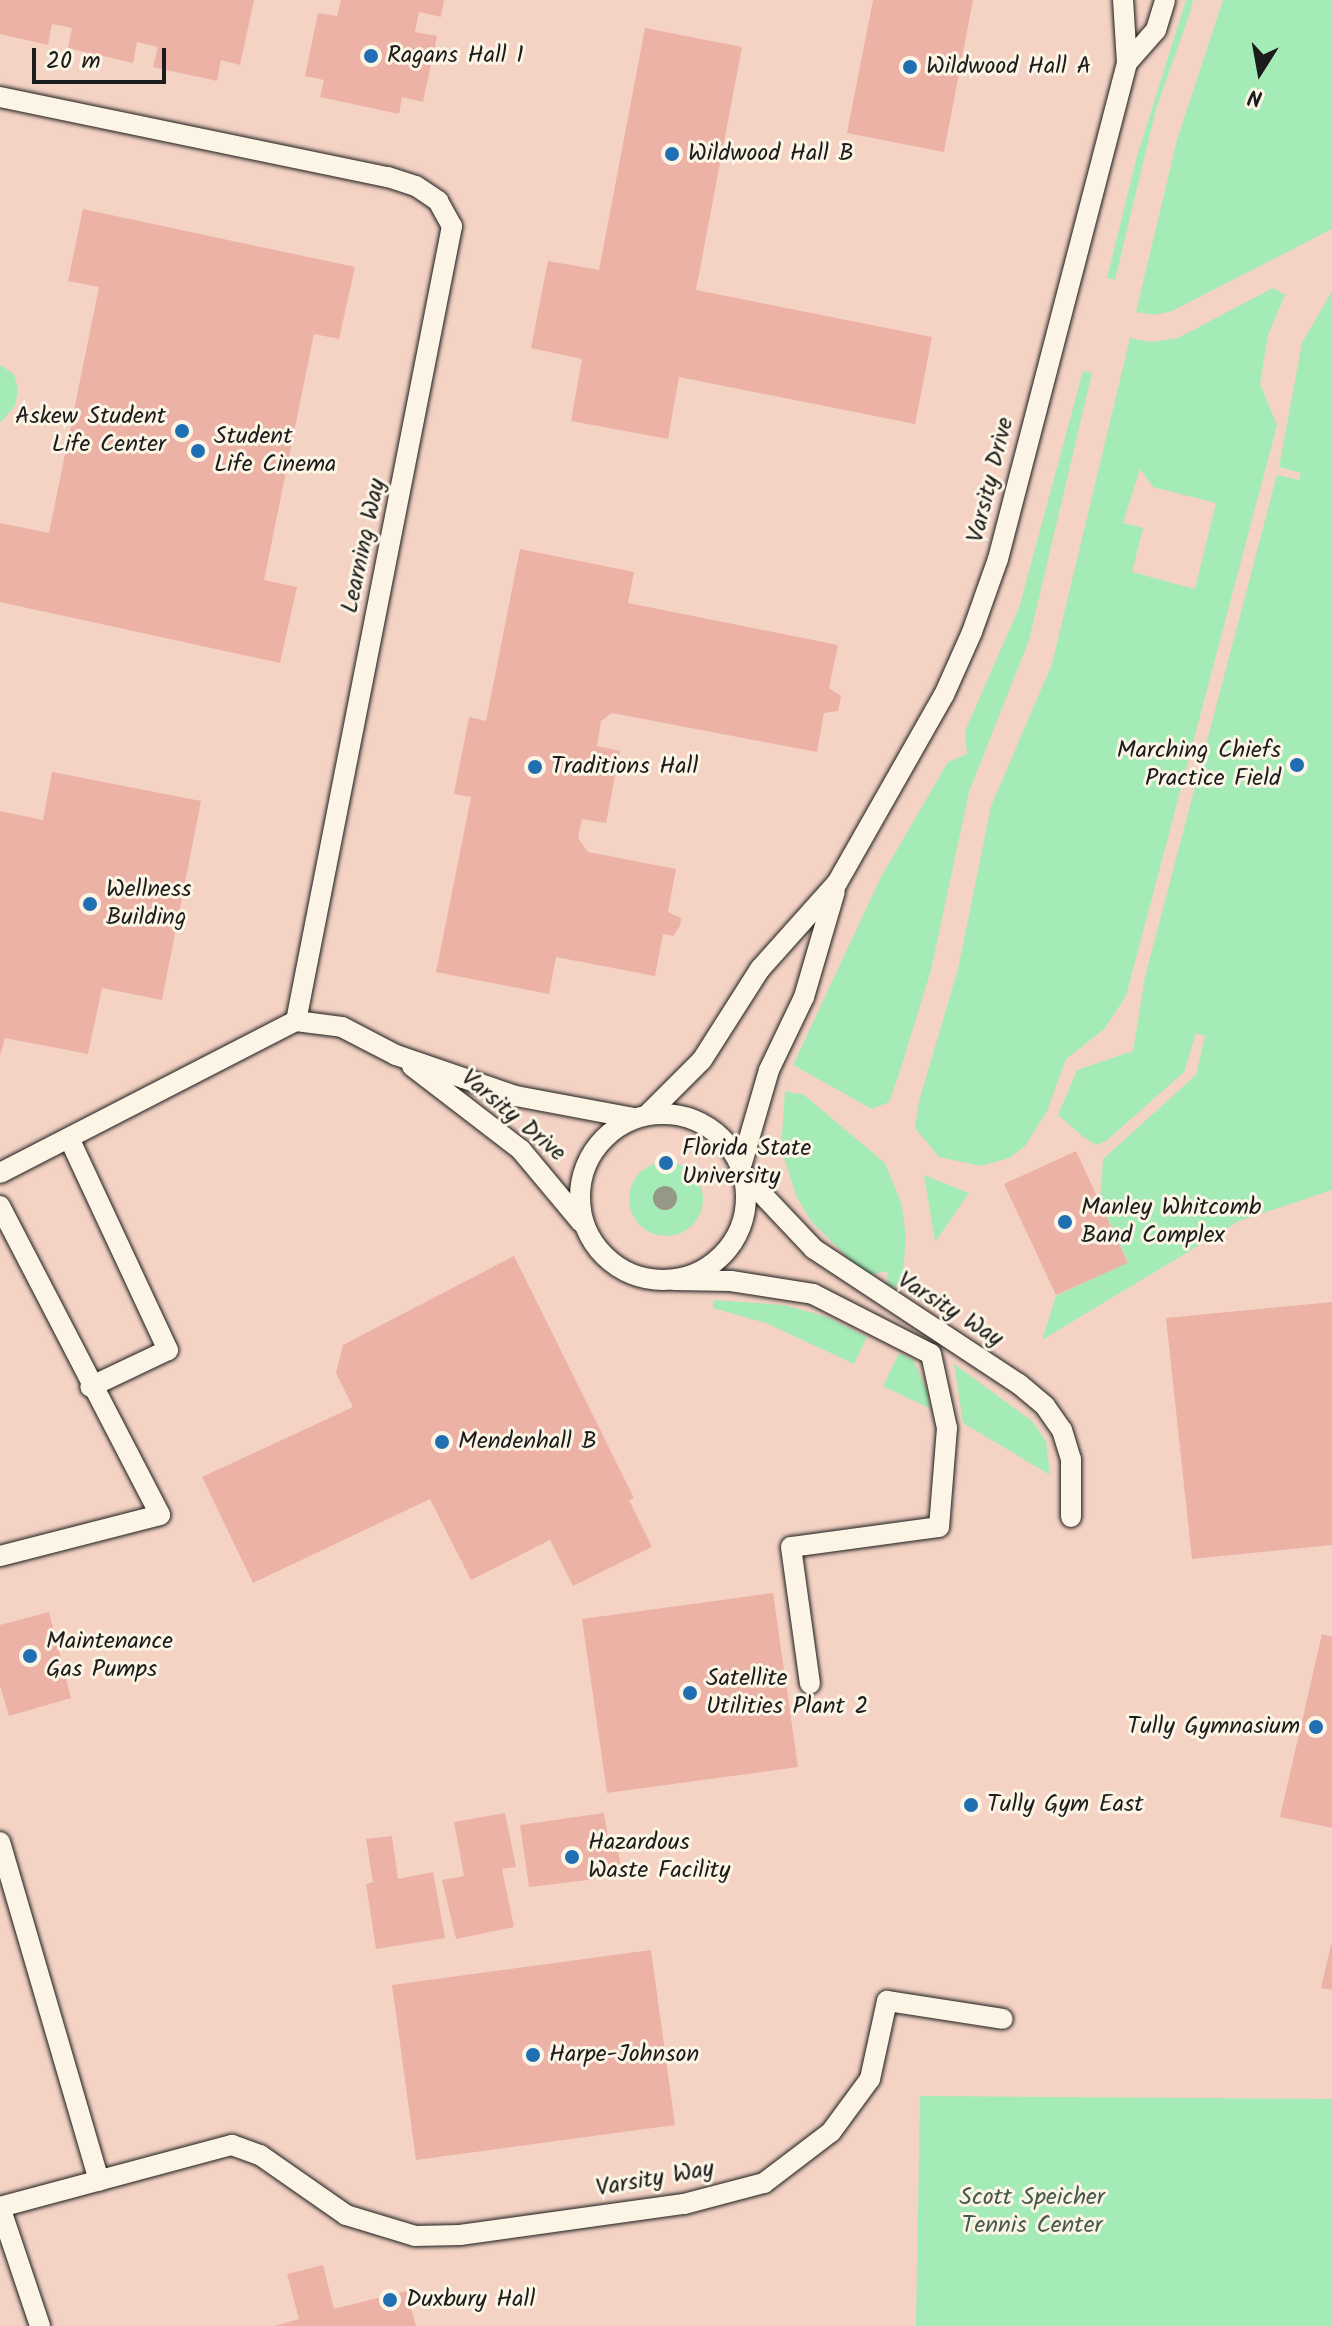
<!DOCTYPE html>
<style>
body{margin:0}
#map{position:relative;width:1332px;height:2326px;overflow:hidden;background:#f7e1d2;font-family:Kalam,sans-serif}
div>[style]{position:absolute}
.built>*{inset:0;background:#f4d3c5}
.green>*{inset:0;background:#a5ebb7}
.round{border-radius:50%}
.building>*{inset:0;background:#ecb2a6}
.roads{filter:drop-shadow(0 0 2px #1c1c1c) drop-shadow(0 0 2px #1c1c1c)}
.lane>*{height:20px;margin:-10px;padding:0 10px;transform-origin:10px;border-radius:10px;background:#fcf5e5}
.lane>.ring{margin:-10px;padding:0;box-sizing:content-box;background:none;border:20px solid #fcf5e5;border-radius:50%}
.trees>*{width:24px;height:24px;margin:-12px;border-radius:50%;background:#959787}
.dots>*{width:22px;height:22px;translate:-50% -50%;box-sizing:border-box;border:4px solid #fcf5e5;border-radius:50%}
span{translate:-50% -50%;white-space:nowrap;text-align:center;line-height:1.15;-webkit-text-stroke:6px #fcf5e5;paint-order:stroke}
.poi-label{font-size:24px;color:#1c1c1c}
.left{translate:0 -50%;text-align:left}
.right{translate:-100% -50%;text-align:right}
.street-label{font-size:24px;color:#1c1c1c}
.park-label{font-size:24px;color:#455a4a}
.north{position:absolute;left:1220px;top:32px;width:80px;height:80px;-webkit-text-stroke:6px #fcf5e5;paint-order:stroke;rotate:191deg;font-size:22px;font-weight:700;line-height:32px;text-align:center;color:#1c1c1c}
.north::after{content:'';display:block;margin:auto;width:28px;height:36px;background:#1c1c1c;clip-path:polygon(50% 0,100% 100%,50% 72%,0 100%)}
.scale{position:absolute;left:32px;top:48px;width:134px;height:36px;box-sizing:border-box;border:4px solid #1c1c1c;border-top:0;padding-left:10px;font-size:24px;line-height:28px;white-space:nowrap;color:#1c1c1c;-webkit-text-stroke:6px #fcf5e5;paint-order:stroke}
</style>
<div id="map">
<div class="built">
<div style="clip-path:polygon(0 0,1332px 0,1332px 2326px,0 2326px)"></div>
</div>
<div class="green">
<div style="clip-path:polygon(1186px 0,1193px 0,1190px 13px,1156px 109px,1115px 280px,1107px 278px,1137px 156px)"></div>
<div style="clip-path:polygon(1223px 0,1332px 0,1332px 229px,1172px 311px,1154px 315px,1136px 312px,1177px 140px)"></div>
<div style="clip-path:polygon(evenodd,1273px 288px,1285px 295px,1268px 335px,1260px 384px,1277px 425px,1126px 996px,1104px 1029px,1066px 1059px,1047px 1111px,1025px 1146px,1009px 1158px,981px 1166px,939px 1157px,915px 1128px,919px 1101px,958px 969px,991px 806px,1052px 664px,1130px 338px,1151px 342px,1178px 338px,1273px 288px,1140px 469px,1153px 487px,1216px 503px,1195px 589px,1132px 572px,1143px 528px,1123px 523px,1140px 469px)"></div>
<div style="clip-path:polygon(1332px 291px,1332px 1190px,1239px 1221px,1042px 1340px,1056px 1296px,1128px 1262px,1100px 1202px,1103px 1159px,1196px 1075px,1205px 1036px,1196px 1033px,1184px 1072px,1106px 1141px,1097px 1145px,1086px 1139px,1058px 1115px,1077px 1070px,1133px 1051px,1145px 977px,1277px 475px,1299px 480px,1301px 473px,1279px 467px,1302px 343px)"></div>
<div style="clip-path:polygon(0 365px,14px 374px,18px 390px,15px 406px,0 423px)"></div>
<div style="clip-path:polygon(1083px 371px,1092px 373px,1029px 640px,969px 792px,931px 970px,900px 1071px,889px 1102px,872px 1109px,793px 1065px,881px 877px,948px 762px,967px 754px,965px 731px,1019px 608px)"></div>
<div style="clip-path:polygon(785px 1091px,804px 1095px,885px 1163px,902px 1205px,906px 1237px,903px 1274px,895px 1288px,887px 1284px,888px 1271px,868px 1275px,853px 1263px,812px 1222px,797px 1198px,781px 1149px)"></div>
<div class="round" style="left:629px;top:1162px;width:74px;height:74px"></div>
<div style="clip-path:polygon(924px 1175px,969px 1193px,935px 1242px)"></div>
<div style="clip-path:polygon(713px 1300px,784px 1305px,827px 1317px,867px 1337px,854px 1364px,766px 1323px,713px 1308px)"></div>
<div style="clip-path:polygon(899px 1353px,913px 1360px,928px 1392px,929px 1408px,883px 1386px)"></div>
<div style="clip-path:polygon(954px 1364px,1032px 1421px,1046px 1441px,1050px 1475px,963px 1423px)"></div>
<div style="clip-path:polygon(920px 2096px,1332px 2099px,1332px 2326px,916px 2326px)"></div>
</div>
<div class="building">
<div style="clip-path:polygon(0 0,254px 0,240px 65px,221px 60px,217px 81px,153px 67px,158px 47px,137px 42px,133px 63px,68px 48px,72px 28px,52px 24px,48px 45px,0 34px)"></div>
<div style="clip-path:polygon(341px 0,444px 0,441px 17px,419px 12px,415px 32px,437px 36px,423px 102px,402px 97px,399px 114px,320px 97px,324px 80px,305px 76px,318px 13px,337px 16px)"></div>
<div style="clip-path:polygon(873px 0,973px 0,944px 152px,847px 133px)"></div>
<div style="clip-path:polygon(645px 28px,742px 47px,696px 290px,932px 337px,915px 424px,679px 377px,668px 439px,571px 421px,582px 359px,531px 348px,548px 261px,599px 270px)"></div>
<div style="clip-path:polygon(83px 209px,355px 267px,339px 339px,314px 334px,264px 580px,297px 587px,280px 663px,0 602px,0 523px,49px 533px,99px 287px,68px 281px)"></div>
<div style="clip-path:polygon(520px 549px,634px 572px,628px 603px,838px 645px,829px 688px,841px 696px,838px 711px,824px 713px,817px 752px,612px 713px,601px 721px,597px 746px,620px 751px,606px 823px,582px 819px,578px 838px,588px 852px,676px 869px,668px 912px,681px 918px,680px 926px,673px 936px,663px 934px,655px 976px,556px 957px,549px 994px,436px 972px,471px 797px,454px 794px,469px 717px,486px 721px)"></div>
<div style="clip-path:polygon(52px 772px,201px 801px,162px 1000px,102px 988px,88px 1054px,5px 1038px,0 1056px,0 811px,43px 820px)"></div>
<div style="clip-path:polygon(1076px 1151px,1128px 1263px,1056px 1295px,1004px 1184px)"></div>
<div style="clip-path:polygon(514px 1256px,634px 1498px,629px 1500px,652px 1547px,573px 1586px,550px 1540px,471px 1580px,430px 1499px,253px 1583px,202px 1477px,353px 1407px,336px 1373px,343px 1345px)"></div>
<div style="clip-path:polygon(1332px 1302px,1332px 1545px,1192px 1559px,1166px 1318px)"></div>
<div style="clip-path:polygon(773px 1593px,798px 1767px,607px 1793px,582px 1619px)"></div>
<div style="clip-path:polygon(49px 1612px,71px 1698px,9px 1716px,0 1686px,0 1625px)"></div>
<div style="clip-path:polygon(1322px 1634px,1332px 1637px,1332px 1828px,1280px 1817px)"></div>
<div style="clip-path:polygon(505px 1813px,516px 1867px,502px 1869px,514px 1927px,456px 1939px,442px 1880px,464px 1876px,454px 1822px)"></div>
<div style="clip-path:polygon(604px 1813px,608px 1838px,616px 1836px,622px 1876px,529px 1887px,520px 1825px)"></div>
<div style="clip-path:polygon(392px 1836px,398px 1879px,433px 1872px,445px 1938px,376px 1949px,366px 1884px,373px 1882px,366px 1839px)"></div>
<div style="clip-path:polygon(1331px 1945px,1332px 1945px,1332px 1990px,1321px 1988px)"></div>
<div style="clip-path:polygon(651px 1950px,675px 2125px,416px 2160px,392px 1985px)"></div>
<div style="clip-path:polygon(323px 2265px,334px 2309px,406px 2291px,416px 2326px,275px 2326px,299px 2319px,287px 2274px)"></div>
</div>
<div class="roads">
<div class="lane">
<div style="left:1127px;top:63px;width:44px;rotate:-48.7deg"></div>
<div style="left:1156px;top:30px;width:31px;rotate:-73deg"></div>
<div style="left:0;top:97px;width:396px;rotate:11.7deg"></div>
<div style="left:388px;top:177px;width:29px;rotate:18deg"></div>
<div style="left:416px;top:186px;width:27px;rotate:34deg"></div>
<div style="left:438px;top:201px;width:29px;rotate:61deg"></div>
<div style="left:452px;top:226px;width:810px;rotate:101.1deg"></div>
<div style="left:296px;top:1021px;width:46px;rotate:7.4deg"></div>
<div style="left:342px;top:1027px;width:61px;rotate:27.4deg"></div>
<div style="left:396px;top:1055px;width:127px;rotate:18.9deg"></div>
<div style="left:516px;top:1096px;width:120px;rotate:10.6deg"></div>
<div style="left:412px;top:1066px;width:138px;rotate:37.6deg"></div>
<div style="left:521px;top:1150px;width:94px;rotate:50.2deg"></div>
<div style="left:648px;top:1114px;width:76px;rotate:-45deg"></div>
<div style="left:702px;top:1060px;width:108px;rotate:-57.5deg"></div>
<div style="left:760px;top:969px;width:115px;rotate:-48.2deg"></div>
<div style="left:837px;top:883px;width:216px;rotate:-60.4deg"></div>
<div style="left:944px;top:695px;width:69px;rotate:-66deg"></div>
<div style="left:972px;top:632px;width:77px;rotate:-70.4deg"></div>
<div style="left:998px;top:559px;width:513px;rotate:-75.42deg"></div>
<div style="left:1127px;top:63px;width:63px;rotate:-93.6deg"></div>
<div class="ring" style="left:580px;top:1114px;width:146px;height:146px"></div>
<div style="left:69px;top:1138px;width:234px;rotate:65deg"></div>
<div style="left:168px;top:1350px;width:86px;rotate:154.6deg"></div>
<div style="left:742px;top:1163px;width:97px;rotate:-73.8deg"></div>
<div style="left:769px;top:1070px;width:81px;rotate:-64.4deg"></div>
<div style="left:804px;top:997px;width:110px;rotate:-73.7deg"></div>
<div style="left:0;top:1173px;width:333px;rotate:-27.2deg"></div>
<div style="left:744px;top:1175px;width:102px;rotate:46.6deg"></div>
<div style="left:814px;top:1249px;width:245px;rotate:33.4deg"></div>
<div style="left:1019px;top:1384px;width:34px;rotate:40deg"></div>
<div style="left:1045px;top:1406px;width:29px;rotate:55deg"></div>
<div style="left:1062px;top:1430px;width:30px;rotate:73deg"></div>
<div style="left:1071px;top:1459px;width:58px;rotate:90deg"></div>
<div style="left:0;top:1206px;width:348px;rotate:62.6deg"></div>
<div style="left:160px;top:1515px;width:165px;rotate:165.6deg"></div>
<div style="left:674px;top:1280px;width:57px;rotate:1deg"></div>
<div style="left:731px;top:1281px;width:83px;rotate:9deg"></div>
<div style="left:813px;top:1294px;width:132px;rotate:27deg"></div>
<div style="left:931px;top:1354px;width:76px;rotate:77.8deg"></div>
<div style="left:947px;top:1428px;width:99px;rotate:94.6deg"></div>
<div style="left:939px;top:1527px;width:149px;rotate:172.3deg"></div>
<div style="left:791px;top:1547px;width:138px;rotate:82.1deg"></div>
<div style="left:0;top:1842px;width:353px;rotate:73.7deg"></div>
<div style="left:0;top:2207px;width:240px;rotate:-15deg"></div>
<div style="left:232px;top:2145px;width:30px;rotate:20deg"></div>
<div style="left:260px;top:2155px;width:105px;rotate:34.9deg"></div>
<div style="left:346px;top:2215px;width:72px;rotate:16.9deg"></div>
<div style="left:415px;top:2236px;width:45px;rotate:-1.3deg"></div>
<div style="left:460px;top:2235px;width:226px;rotate:-7.9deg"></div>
<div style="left:684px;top:2204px;width:83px;rotate:-14.7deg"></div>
<div style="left:764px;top:2183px;width:84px;rotate:-37.3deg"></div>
<div style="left:831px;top:2132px;width:66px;rotate:-53.7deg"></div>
<div style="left:870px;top:2079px;width:80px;rotate:-77.7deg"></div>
<div style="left:887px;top:2001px;width:117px;rotate:8.8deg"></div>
<div style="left:0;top:2207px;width:126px;rotate:71.4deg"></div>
</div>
</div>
<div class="trees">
<div style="left:665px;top:1198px"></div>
</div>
<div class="dots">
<div style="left:371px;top:56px;background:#1f6fb2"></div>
<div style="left:910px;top:67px;background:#1f6fb2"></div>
<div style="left:672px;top:154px;background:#1f6fb2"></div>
<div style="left:182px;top:431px;background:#1f6fb2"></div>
<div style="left:198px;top:451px;background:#1f6fb2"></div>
<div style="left:1297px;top:765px;background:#1f6fb2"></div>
<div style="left:535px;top:767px;background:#1f6fb2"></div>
<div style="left:90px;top:904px;background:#1f6fb2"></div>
<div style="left:666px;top:1163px;background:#1f6fb2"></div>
<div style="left:1065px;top:1222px;background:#1f6fb2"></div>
<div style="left:442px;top:1442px;background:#1f6fb2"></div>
<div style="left:30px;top:1656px;background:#1f6fb2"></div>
<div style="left:690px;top:1693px;background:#1f6fb2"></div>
<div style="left:1316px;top:1727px;background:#1f6fb2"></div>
<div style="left:971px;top:1805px;background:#1f6fb2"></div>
<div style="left:572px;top:1857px;background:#1f6fb2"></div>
<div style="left:533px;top:2055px;background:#1f6fb2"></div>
<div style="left:390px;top:2300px;background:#1f6fb2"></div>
</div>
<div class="poi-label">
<span class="left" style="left:387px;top:56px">Ragans Hall 1</span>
<span class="left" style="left:926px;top:67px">Wildwood Hall A</span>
<span class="left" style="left:688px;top:154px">Wildwood Hall B</span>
<span class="right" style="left:166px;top:431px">Askew Student<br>Life Center</span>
<span class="left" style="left:214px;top:451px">Student<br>Life Cinema</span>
<span class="right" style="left:1281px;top:765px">Marching Chiefs<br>Practice Field</span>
<span class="left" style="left:551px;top:767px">Traditions Hall</span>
<span class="left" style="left:106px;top:904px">Wellness<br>Building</span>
<span class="left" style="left:682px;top:1163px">Florida State<br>University</span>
<span class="left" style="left:1081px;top:1222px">Manley Whitcomb<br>Band Complex</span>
<span class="left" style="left:458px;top:1442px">Mendenhall B</span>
<span class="left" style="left:46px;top:1656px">Maintenance<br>Gas Pumps</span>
<span class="left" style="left:706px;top:1693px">Satellite<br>Utilities Plant 2</span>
<span class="right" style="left:1300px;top:1727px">Tully Gymnasium</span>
<span class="left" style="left:987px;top:1805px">Tully Gym East</span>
<span class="left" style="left:588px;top:1857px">Hazardous<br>Waste Facility</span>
<span class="left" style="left:549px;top:2055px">Harpe-Johnson</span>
<span class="left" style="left:406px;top:2300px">Duxbury Hall</span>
</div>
<div class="street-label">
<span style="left:991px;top:480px;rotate:-76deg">Varsity Drive</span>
<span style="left:364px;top:546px;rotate:-78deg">Learning Way</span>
<span style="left:513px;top:1116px;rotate:40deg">Varsity Drive</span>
<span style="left:950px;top:1310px;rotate:32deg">Varsity Way</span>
<span style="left:655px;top:2179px;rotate:-10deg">Varsity Way</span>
</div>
<div class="park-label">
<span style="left:1032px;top:2212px">Scott Speicher<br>Tennis Center</span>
</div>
<div class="north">N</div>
<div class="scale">20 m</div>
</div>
